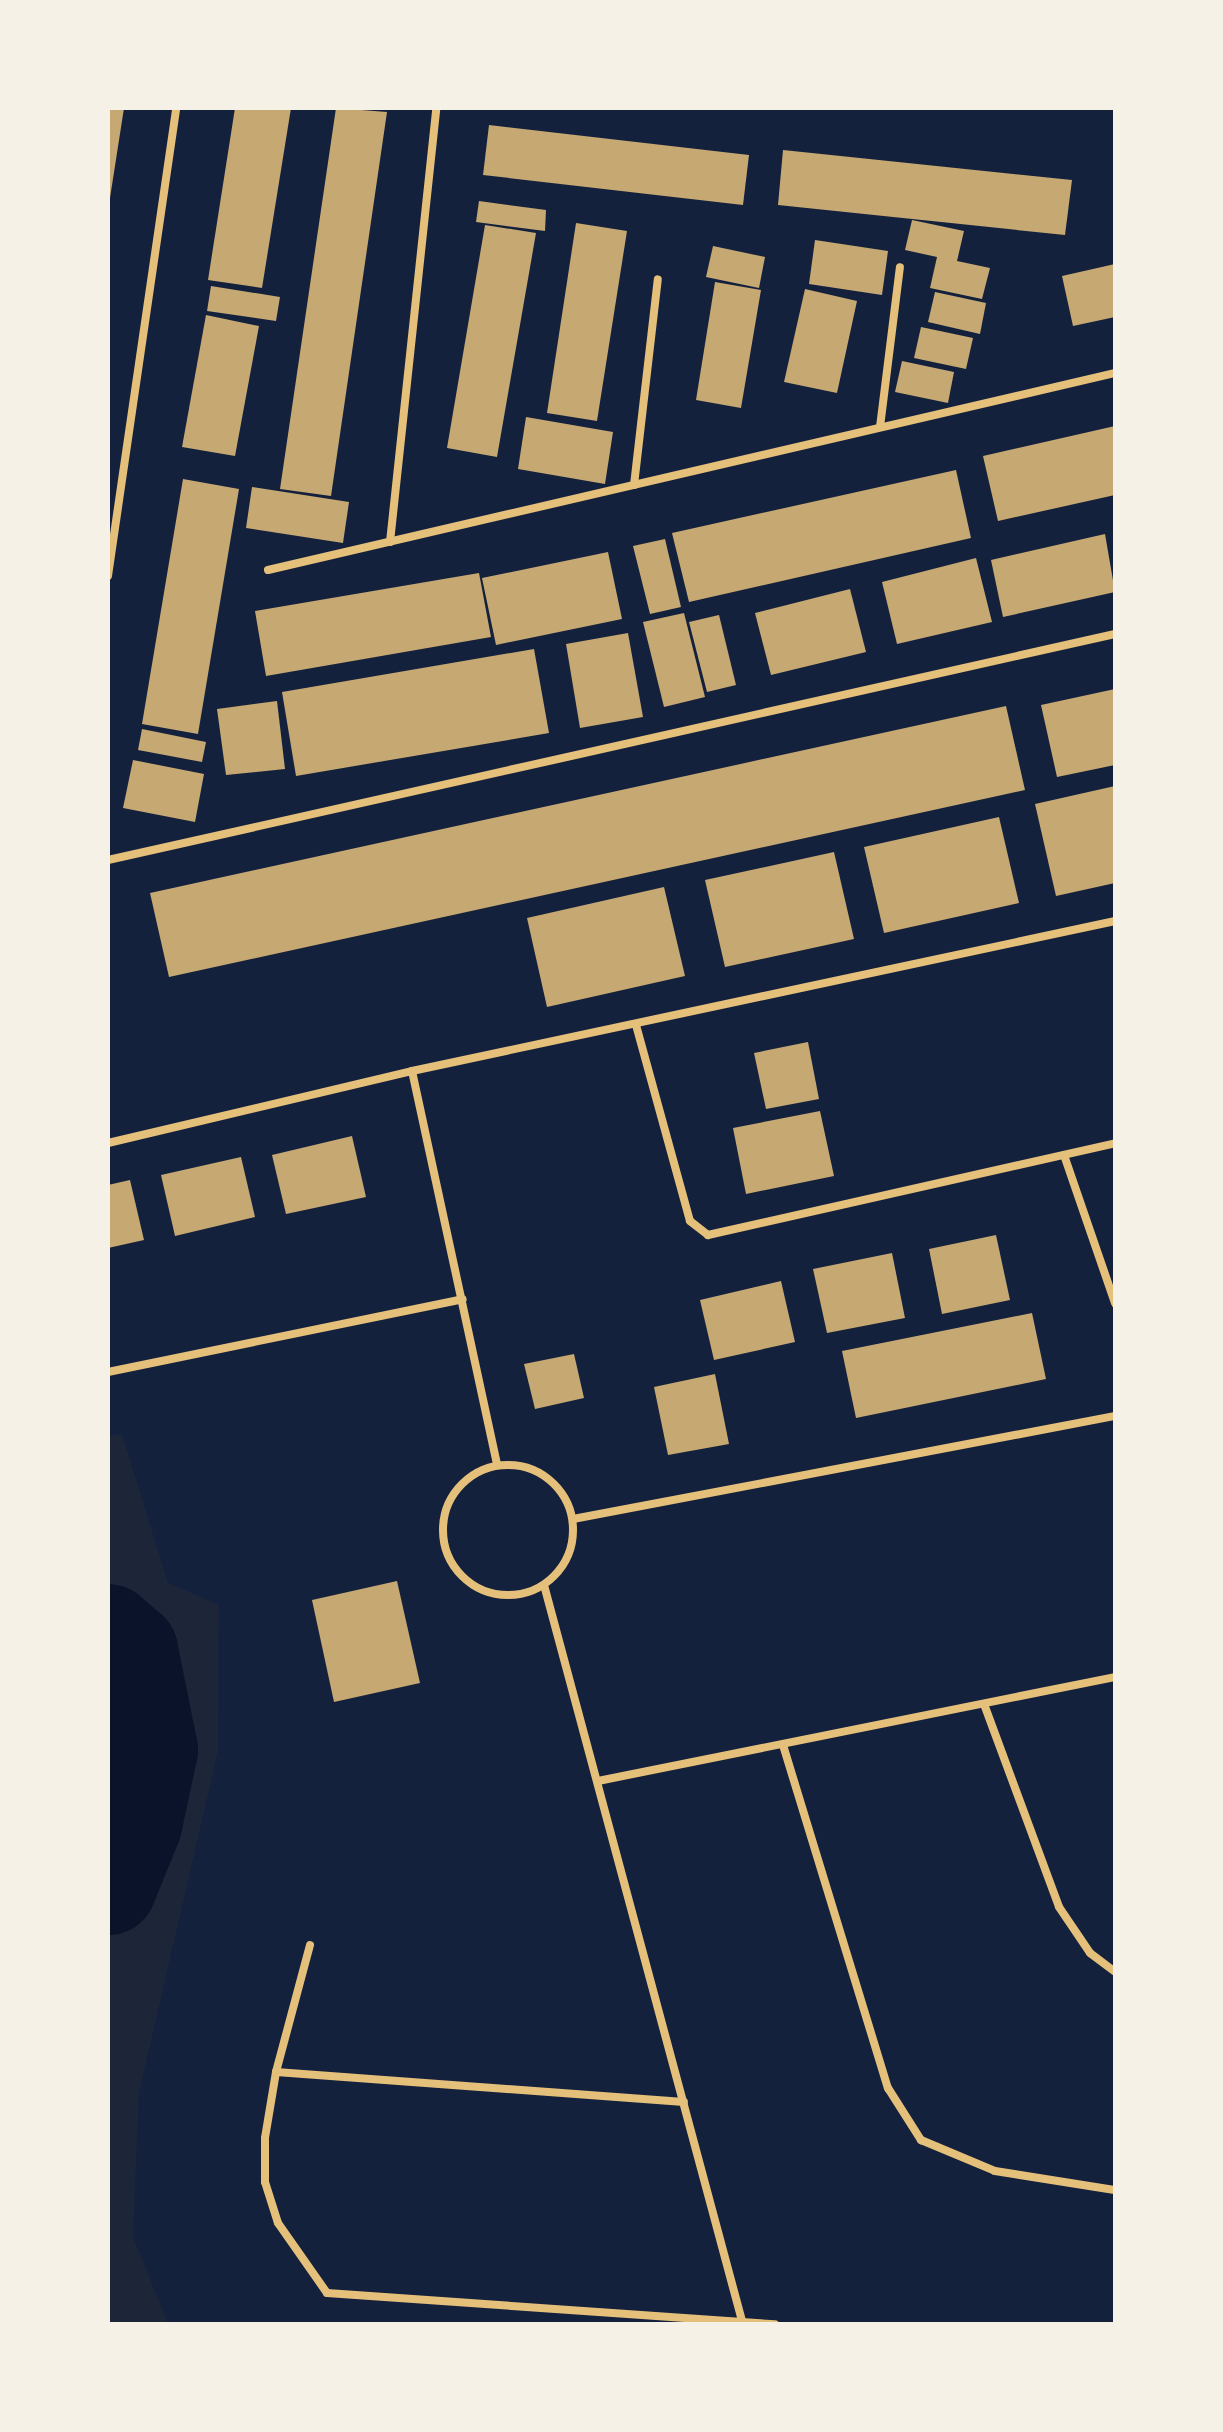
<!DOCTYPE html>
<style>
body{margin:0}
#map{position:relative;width:1223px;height:2432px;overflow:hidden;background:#14213d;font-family:"Golos Text",sans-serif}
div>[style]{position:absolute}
.green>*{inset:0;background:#1d2539}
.river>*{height:98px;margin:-49px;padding:0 49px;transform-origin:49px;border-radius:49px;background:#0b132b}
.building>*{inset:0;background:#c6a872}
.minor>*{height:8px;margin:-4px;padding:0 4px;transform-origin:4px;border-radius:4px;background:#e5c07b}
.minor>.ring{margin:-4px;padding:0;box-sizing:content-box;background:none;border:8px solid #e5c07b;border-radius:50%}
span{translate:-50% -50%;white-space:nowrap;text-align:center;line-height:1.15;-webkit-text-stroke:6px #f6f1e7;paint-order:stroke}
.frame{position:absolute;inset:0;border:110px solid #f6f1e7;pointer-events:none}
</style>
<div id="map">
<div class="green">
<div style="clip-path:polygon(122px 1434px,168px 1583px,219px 1605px,218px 1751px,139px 2093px,133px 2237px,168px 2324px,108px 2324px,108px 1436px)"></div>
</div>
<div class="river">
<div style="left:108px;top:1633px;width:28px;rotate:41deg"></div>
<div style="left:129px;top:1651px;width:101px;rotate:78.6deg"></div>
<div style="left:149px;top:1750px;width:76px;rotate:102.2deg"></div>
<div style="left:133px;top:1824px;width:67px;rotate:112deg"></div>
</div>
<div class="building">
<div style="clip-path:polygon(108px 108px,124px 108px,110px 198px,108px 197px)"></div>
<div style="clip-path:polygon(235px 108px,291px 108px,262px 288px,208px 280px)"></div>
<div style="clip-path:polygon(336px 108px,387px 112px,331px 496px,280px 489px)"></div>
<div style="clip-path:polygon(489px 125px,749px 155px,743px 205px,483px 175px)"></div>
<div style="clip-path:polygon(783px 150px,1072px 180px,1065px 235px,778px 205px)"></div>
<div style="clip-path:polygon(479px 201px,546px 210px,545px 231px,476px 222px)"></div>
<div style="clip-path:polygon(912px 220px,964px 231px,957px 261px,990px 268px,982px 299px,930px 288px,937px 257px,905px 250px)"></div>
<div style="clip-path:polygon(576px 223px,627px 231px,597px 421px,547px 413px)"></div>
<div style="clip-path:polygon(485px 225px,536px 233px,497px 457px,447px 448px)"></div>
<div style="clip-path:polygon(815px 240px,888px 251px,882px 295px,809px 284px)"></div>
<div style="clip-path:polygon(713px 246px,765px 257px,759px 288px,706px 277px)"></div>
<div style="clip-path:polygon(1115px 264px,1115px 317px,1073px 326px,1062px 276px)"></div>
<div style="clip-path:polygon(715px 282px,761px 290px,741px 408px,696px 400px)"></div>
<div style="clip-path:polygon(211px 286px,280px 297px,276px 321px,207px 311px)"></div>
<div style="clip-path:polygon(805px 289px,857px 301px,837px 393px,784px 382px)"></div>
<div style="clip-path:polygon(935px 292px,986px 303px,980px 334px,928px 322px)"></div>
<div style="clip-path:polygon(206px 315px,259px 326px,235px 456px,182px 447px)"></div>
<div style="clip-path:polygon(921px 327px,973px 338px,966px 369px,914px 358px)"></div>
<div style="clip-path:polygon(902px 361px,954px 372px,948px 403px,895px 392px)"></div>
<div style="clip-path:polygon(526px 417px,613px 432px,605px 484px,518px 469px)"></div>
<div style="clip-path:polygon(1115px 426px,1115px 495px,998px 521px,983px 456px)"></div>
<div style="clip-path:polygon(956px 470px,971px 538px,689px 602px,672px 533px)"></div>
<div style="clip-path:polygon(183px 479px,239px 489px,198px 734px,142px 724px)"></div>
<div style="clip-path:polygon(252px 487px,349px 502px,343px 543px,246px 528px)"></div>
<div style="clip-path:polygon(1105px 534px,1115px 592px,1003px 617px,991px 560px)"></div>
<div style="clip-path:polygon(665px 539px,681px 607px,650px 614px,633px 546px)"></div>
<div style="clip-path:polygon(608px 552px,622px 619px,496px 645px,482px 578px)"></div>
<div style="clip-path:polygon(976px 558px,992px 622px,897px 644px,882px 582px)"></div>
<div style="clip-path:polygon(479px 573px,491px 637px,266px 676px,255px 611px)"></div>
<div style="clip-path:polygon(850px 589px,866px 652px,771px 675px,755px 613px)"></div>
<div style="clip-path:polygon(684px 613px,705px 697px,664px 707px,643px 622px)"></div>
<div style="clip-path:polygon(719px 615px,736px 685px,707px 692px,689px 622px)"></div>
<div style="clip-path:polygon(628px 633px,643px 717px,580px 728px,566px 644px)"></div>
<div style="clip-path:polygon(534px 649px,549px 733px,296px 776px,282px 692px)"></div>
<div style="clip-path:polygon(1115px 689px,1115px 765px,1057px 777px,1041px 705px)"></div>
<div style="clip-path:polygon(277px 701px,285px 769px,226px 775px,217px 709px)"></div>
<div style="clip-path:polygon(1006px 706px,1025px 790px,169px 977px,150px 893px)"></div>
<div style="clip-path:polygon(142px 729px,206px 742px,202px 762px,138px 750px)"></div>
<div style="clip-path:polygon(133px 760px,204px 774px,195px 822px,123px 808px)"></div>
<div style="clip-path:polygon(1115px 786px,1115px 883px,1056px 896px,1035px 804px)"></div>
<div style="clip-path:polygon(999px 817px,1019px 903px,884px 933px,864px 847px)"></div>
<div style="clip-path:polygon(834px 852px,854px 939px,725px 967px,705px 880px)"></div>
<div style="clip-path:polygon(664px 887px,685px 976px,547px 1007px,527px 918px)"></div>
<div style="clip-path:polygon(808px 1042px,819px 1099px,766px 1109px,754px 1053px)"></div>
<div style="clip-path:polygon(820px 1111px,834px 1176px,746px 1194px,733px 1128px)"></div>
<div style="clip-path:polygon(352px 1136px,366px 1197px,286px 1214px,272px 1155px)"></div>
<div style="clip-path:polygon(241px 1157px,255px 1217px,175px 1236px,161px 1175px)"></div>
<div style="clip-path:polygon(130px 1180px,144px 1240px,108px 1248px,108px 1185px)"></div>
<div style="clip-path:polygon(996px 1235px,1010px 1300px,942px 1314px,929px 1249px)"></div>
<div style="clip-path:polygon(892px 1253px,905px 1318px,827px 1333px,813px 1269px)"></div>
<div style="clip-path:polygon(781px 1281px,795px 1342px,714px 1360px,700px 1300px)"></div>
<div style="clip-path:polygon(1032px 1313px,1046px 1379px,856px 1418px,842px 1351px)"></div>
<div style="clip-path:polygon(574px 1354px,584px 1398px,535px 1409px,524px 1364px)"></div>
<div style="clip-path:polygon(715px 1374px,729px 1444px,668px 1455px,654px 1387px)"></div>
<div style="clip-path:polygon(397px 1581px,420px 1683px,334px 1702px,312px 1600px)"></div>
</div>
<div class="minor">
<div style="left:880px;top:427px;width:161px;rotate:-82.9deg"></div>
<div style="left:634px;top:485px;width:207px;rotate:-83.4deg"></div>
<div style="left:390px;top:542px;width:436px;rotate:-83.9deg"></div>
<div style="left:268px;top:570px;width:870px;rotate:-13.09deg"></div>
<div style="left:108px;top:576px;width:473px;rotate:-81.7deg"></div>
<div style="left:108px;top:860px;width:1032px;rotate:-12.65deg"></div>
<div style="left:636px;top:1025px;width:203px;rotate:74.6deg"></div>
<div style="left:690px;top:1221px;width:23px;rotate:38deg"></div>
<div style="left:708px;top:1235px;width:417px;rotate:-12.7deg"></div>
<div style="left:412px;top:1071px;width:403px;rotate:77.8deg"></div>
<div style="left:108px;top:1143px;width:312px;rotate:-13.3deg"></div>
<div style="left:412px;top:1071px;width:719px;rotate:-12.04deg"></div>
<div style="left:1064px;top:1155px;width:157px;rotate:71deg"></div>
<div style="left:108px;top:1372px;width:362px;rotate:-11.6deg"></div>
<div class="ring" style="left:443px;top:1465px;width:122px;height:122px"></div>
<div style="left:573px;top:1519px;width:552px;rotate:-10.76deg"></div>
<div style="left:544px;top:1585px;width:762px;rotate:74.94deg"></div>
<div style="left:984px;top:1704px;width:216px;rotate:69.7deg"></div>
<div style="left:1059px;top:1907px;width:55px;rotate:56deg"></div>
<div style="left:1090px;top:1953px;width:31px;rotate:37deg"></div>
<div style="left:783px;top:1745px;width:359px;rotate:73deg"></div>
<div style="left:888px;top:2088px;width:62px;rotate:57.6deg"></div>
<div style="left:921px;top:2140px;width:80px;rotate:22.7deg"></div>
<div style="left:995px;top:2171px;width:121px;rotate:9deg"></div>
<div style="left:598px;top:1781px;width:527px;rotate:-11.37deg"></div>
<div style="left:310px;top:1945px;width:131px;rotate:105deg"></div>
<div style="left:276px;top:2072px;width:67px;rotate:99.5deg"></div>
<div style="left:265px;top:2138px;width:44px;rotate:90deg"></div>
<div style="left:265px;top:2182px;width:43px;rotate:72.4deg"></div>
<div style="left:278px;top:2223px;width:85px;rotate:55deg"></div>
<div style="left:327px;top:2293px;width:449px;rotate:4deg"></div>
<div style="left:276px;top:2072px;width:409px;rotate:4.2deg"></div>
</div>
<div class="frame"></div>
</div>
